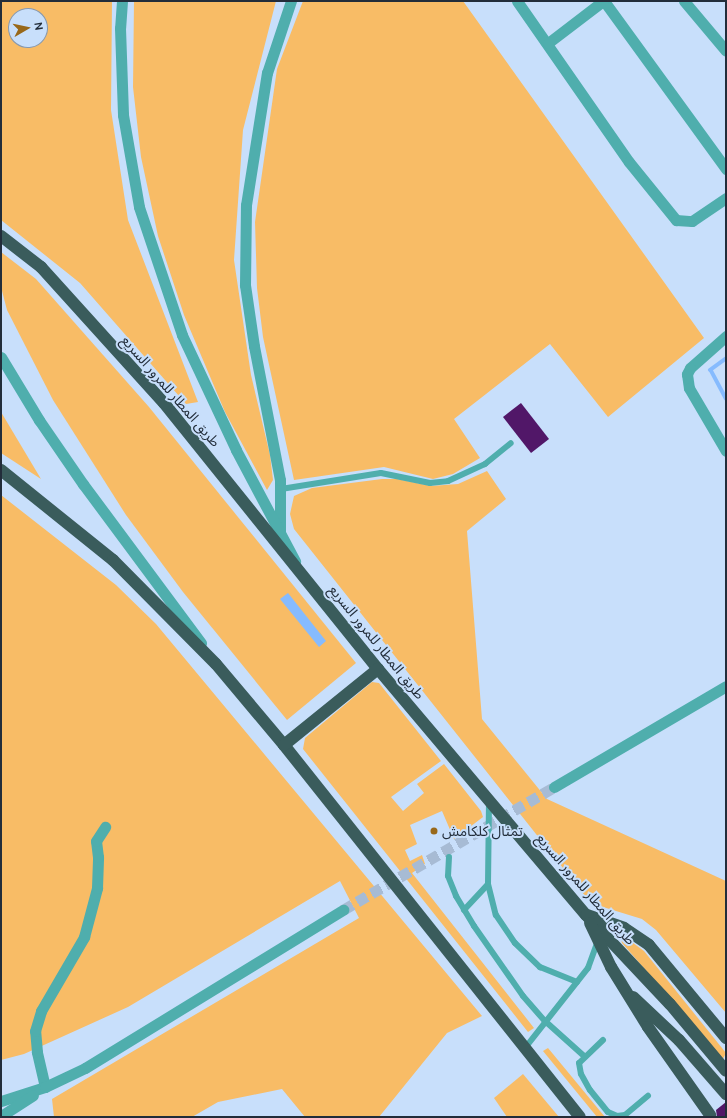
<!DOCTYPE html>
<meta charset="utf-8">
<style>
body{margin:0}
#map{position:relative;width:727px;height:1118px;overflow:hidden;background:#c8dffb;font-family:Ubuntu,"Noto Sans Arabic",sans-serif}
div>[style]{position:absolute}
.green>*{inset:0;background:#f8bc66}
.water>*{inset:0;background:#86bbfe}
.stream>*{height:3.5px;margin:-1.75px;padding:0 1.75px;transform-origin:1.75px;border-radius:1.75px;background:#86bbfe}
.building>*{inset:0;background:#511768}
.minor-tunnel>*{height:11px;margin-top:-5.5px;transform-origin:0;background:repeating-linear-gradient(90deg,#a7bbd4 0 11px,transparent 0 16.5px)}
.service>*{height:6px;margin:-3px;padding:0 3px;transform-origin:3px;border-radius:3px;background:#4faead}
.minor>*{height:11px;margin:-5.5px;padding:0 5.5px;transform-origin:5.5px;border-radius:5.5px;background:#4faead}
.tertiary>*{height:11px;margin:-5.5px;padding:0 5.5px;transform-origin:5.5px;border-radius:5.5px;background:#4faead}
.motorway>*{height:12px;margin:-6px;padding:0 6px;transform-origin:6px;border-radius:6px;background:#3a5c5c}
.dots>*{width:11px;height:11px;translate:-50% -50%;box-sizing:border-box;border:2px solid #c8dffb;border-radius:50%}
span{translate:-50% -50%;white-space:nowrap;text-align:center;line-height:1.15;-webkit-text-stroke:4px #c8dffb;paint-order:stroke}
.street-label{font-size:14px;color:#222d3a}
.poi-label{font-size:14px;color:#222d3a}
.left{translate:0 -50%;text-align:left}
.frame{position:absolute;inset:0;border:2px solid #222d3a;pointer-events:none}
.north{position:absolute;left:8px;top:8px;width:40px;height:40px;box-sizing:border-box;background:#c8dffb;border:1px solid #8698ae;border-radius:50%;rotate:81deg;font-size:11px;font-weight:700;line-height:16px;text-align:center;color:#222d3a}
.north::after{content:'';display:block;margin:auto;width:14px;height:18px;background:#986819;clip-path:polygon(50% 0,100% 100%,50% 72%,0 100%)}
</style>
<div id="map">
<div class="green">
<div style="clip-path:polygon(evenodd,1px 1px,112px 1px,111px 110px,128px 220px,198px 402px,186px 404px,80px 283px,1px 220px,1px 1px,16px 16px,40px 16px,40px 40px,16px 40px,16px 16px)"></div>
<div style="clip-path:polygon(134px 1px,276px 1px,243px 130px,234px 260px,251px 375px,270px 455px,273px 480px,267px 490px,225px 412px,184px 315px,158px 236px,141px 157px,133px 87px)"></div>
<div style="clip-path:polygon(303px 1px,463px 1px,704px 338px,608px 417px,550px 344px,454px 419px,480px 458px,453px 474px,433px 479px,384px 467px,294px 480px,263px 337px,257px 288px,255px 222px,277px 69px)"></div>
<div style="clip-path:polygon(1px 252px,36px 279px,149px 407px,356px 663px,287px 720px,183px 592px,126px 515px,53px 400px,7px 310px,1px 287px)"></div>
<div style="clip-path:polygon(1px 412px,41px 479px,1px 453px)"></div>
<div style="clip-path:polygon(487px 471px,506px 499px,467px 531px,482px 719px,547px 799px,726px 881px,726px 1013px,656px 930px,642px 919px,603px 907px,586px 897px,294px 529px,290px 514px,294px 496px,312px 488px,382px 479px,397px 479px,431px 486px,458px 484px)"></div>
<div style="clip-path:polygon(1px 495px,116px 585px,156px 624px,482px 1016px,447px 1033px,379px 1117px,305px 1117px,282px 1089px,218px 1102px,192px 1117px,54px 1117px,52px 1099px,359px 918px,340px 881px,128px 1007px,24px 1054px,1px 1060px)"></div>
<div style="clip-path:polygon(372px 682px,379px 683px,441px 761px,391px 797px,403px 811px,424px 793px,417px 784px,444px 764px,481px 811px,483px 817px,454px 839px,442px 811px,410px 825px,417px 844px,405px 850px,410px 861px,422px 855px,425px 864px,412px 873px,534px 1028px,528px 1032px,303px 749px,305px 738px)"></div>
<div style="clip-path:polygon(625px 937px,644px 951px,726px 1053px,723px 1059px,622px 943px,621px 939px)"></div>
<div style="clip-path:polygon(548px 1048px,605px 1117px,597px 1117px,543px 1051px)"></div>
<div style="clip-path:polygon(523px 1074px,559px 1117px,507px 1117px,494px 1098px)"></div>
</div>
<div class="water">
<div style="clip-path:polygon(288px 593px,326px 641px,319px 647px,280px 599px)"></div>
</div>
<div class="stream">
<div style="left:726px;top:359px;width:19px;rotate:144deg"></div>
<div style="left:711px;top:370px;width:32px;rotate:62deg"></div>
</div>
<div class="building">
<div style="clip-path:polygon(521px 403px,549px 439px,531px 453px,503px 417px)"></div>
<div style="clip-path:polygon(726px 1102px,726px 1117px,717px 1117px,716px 1110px)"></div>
</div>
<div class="minor-tunnel">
<div style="left:343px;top:910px;width:244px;rotate:-30.2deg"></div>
</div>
<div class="service">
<div style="left:281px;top:489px;width:101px;rotate:-9.1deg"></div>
<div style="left:381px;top:473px;width:50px;rotate:11.5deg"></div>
<div style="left:430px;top:483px;width:18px;rotate:-6deg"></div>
<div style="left:448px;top:481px;width:41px;rotate:-24.7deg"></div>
<div style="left:485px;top:464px;width:33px;rotate:-39deg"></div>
<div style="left:489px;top:802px;width:82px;rotate:90.7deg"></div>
<div style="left:488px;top:884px;width:32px;rotate:76deg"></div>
<div style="left:496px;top:915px;width:34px;rotate:56deg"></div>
<div style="left:515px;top:943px;width:35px;rotate:44deg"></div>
<div style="left:540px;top:967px;width:40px;rotate:22deg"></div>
<div style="left:449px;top:857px;width:19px;rotate:93deg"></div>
<div style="left:448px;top:876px;width:22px;rotate:68deg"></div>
<div style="left:456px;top:896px;width:35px;rotate:59deg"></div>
<div style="left:474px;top:926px;width:85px;rotate:55deg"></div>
<div style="left:523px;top:996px;width:33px;rotate:49deg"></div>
<div style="left:545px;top:1021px;width:52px;rotate:41.9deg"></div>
<div style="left:464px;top:910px;width:35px;rotate:-47deg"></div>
<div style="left:603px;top:1040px;width:33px;rotate:136deg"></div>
<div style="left:579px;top:1063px;width:11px;rotate:80deg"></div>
<div style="left:581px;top:1074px;width:18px;rotate:61deg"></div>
<div style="left:590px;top:1090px;width:28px;rotate:51deg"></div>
<div style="left:608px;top:1112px;width:10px;rotate:24deg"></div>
<div style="left:617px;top:1116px;width:8px;rotate:-7deg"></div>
<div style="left:625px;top:1115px;width:30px;rotate:-40deg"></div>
<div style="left:525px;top:1048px;width:102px;rotate:-51.8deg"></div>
<div style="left:588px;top:968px;width:29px;rotate:-70deg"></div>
</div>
<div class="minor">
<div style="left:517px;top:1px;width:196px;rotate:55.2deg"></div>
<div style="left:629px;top:162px;width:75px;rotate:51deg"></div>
<div style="left:676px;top:220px;width:16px;rotate:4deg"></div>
<div style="left:692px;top:221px;width:41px;rotate:-34.1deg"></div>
<div style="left:604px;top:1px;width:208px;rotate:54deg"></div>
<div style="left:684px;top:1px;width:65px;rotate:50deg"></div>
<div style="left:548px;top:43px;width:69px;rotate:-37.4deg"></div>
<div style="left:726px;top:336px;width:48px;rotate:138.4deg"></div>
<div style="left:690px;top:368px;width:7px;rotate:117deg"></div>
<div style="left:687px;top:374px;width:14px;rotate:82deg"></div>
<div style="left:689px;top:388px;width:73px;rotate:59.6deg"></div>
<div style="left:280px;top:532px;width:52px;rotate:-90deg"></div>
<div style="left:280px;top:480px;width:136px;rotate:-101deg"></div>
<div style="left:254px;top:346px;width:62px;rotate:-98.4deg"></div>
<div style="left:245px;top:285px;width:80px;rotate:-89.3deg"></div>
<div style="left:246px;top:205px;width:134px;rotate:-81deg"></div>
<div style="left:267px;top:73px;width:76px;rotate:-71.6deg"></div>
<div style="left:554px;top:787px;width:199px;rotate:-30.4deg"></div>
<div style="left:45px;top:1087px;width:36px;rotate:-103deg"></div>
<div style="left:37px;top:1052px;width:21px;rotate:-95deg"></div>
<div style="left:35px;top:1031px;width:21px;rotate:-73deg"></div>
<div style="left:41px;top:1011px;width:86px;rotate:-59.8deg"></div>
<div style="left:84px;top:937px;width:51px;rotate:-75.1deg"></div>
<div style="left:97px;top:888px;width:31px;rotate:-88deg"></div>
<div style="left:98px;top:857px;width:16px;rotate:-97deg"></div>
<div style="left:96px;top:841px;width:17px;rotate:-57deg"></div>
<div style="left:1px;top:1101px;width:46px;rotate:-17.7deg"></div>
<div style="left:45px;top:1087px;width:44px;rotate:-25.4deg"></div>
<div style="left:85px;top:1068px;width:303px;rotate:-31.5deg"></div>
<div style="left:1px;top:1116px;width:38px;rotate:-33deg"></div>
</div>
<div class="tertiary">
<div style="left:122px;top:1px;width:27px;rotate:94deg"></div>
<div style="left:120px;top:28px;width:87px;rotate:88deg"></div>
<div style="left:123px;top:115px;width:93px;rotate:80.1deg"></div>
<div style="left:139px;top:207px;width:135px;rotate:71.4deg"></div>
<div style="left:182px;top:335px;width:127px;rotate:64.8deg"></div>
<div style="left:236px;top:450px;width:126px;rotate:62deg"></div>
<div style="left:1px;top:357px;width:74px;rotate:58.9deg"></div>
<div style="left:39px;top:420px;width:78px;rotate:55.5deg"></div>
<div style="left:83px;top:484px;width:198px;rotate:53.4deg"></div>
</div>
<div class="motorway">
<div style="left:1px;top:236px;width:51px;rotate:37.8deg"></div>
<div style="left:41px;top:267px;width:183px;rotate:47.9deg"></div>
<div style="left:164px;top:403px;width:341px;rotate:51.2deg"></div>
<div style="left:378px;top:669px;width:322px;rotate:49.8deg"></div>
<div style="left:586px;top:915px;width:122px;rotate:46.7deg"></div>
<div style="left:670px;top:1004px;width:87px;rotate:50.1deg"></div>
<div style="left:1px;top:470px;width:144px;rotate:38.8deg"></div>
<div style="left:113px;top:560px;width:146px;rotate:45.3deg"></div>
<div style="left:216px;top:664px;width:106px;rotate:50deg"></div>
<div style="left:284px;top:745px;width:475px;rotate:51.5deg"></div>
<div style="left:284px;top:745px;width:121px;rotate:-39deg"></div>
<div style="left:587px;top:915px;width:39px;rotate:19deg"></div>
<div style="left:624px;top:928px;width:30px;rotate:34deg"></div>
<div style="left:649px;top:945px;width:121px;rotate:50.4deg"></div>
<div style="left:590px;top:923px;width:49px;rotate:64.5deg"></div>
<div style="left:611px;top:967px;width:70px;rotate:58.3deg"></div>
<div style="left:648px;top:1027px;width:108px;rotate:54.8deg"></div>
<div style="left:633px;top:997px;width:63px;rotate:43.1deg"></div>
<div style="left:679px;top:1040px;width:72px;rotate:49deg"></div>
</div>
<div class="dots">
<div style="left:434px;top:831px;background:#986819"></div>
</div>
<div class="street-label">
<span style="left:171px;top:391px;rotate:49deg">طريق المطار للمرور السريع</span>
<span style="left:377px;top:642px;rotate:51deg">طريق المطار للمرور السريع</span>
<span style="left:586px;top:889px;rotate:49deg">طريق المطار للمرور السريع</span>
</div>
<div class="poi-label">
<span class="left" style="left:442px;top:831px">تمثال كلكامش</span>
</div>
<div class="frame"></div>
<div class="north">N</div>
</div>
